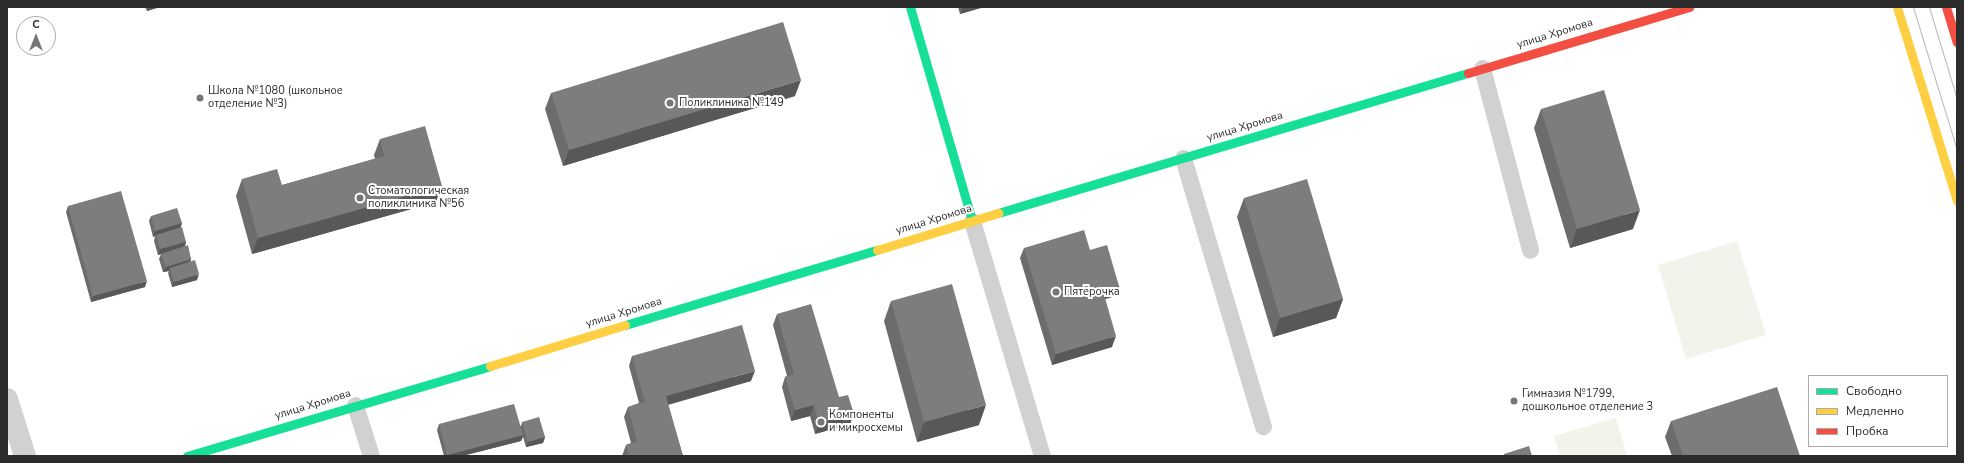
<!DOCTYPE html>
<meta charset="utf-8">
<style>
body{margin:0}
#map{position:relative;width:1964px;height:463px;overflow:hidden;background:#fff;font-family:"Nunito Sans",sans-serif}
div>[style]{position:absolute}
.green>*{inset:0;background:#f0f4ea}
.lane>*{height:17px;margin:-8.5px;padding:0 8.5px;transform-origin:8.5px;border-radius:8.5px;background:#d1d1d1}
.street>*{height:22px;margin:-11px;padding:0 11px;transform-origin:11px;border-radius:11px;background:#d1d1d1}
.fast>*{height:9px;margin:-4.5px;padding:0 4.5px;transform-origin:4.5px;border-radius:4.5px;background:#16e098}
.slow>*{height:9px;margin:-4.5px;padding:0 4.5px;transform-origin:4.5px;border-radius:4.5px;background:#ffcf43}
.jam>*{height:9px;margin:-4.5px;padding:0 4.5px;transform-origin:4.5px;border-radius:4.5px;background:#f24e42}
.tram>*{height:1px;margin:-0.5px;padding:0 0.5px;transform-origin:0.5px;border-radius:0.5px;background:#b8b8b8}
.wall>*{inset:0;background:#6c6c6c}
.shaded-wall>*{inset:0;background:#585858}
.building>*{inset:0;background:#7d7d7d}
.dots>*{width:11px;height:11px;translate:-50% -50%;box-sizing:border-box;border:2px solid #fff;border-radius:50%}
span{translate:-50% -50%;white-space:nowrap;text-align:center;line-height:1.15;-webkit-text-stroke:4px #fff;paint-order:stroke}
.street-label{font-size:11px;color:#2c2c2c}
.poi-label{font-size:11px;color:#2c2c2c}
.left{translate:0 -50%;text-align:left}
.frame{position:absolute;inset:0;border:8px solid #2c2c2c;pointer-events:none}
.legend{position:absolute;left:1808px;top:375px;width:140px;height:72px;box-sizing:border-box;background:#fff;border:1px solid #ababab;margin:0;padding:5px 7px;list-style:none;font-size:12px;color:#2c2c2c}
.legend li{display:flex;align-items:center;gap:8px;height:20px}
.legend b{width:20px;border:1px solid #ababab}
.north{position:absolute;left:16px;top:16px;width:40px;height:40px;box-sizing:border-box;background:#fff;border:1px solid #ababab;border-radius:50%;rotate:0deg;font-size:11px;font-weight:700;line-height:16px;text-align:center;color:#2c2c2c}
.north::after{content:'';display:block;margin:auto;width:14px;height:18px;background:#767676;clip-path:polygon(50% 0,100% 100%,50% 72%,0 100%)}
</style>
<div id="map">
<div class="green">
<div style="clip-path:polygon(1737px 241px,1766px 335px,1686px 359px,1658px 265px)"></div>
<div style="clip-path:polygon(1616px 418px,1627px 456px,1560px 456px,1554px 436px)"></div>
</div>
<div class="lane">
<div style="left:1482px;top:68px;width:188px;rotate:75.2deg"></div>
<div style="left:1183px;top:158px;width:280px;rotate:73.4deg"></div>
<div style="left:972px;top:221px;width:245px;rotate:73.4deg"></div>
<div style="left:355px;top:405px;width:53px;rotate:72.6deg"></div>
</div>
<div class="street">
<div style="left:7px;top:399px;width:60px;rotate:72.5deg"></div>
</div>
<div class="fast">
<div style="left:910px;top:7px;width:223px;rotate:73.8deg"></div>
<div style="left:998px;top:213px;width:490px;rotate:-16.6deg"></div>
<div style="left:625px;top:325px;width:263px;rotate:-16.6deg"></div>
<div style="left:187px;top:456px;width:316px;rotate:-16.5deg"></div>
</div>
<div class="slow">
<div style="left:1897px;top:7px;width:203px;rotate:72.8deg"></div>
<div style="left:877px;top:250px;width:127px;rotate:-17deg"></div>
<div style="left:490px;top:366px;width:141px;rotate:-16.9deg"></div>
</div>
<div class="jam">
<div style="left:1946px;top:7px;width:37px;rotate:73deg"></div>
<div style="left:1468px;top:73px;width:231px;rotate:-16.6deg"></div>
</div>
<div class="tram">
<div style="left:1913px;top:7px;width:150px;rotate:72.9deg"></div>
<div style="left:1929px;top:7px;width:96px;rotate:73.1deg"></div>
</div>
<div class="wall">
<div style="clip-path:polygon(145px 7px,160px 7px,147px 11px)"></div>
<div style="clip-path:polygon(958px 7px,984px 7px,960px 14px)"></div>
<div style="clip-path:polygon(551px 93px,795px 96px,563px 166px,545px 109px)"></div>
<div style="clip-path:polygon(1541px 109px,1633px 229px,1570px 248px,1534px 128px)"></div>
<div style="clip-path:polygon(380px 139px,436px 202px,252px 254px,236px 196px,242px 179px,282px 185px,375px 159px,374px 155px)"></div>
<div style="clip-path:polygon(1244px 198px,1343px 299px,1336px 318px,1273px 337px,1237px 217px)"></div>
<div style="clip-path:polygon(68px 206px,145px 287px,91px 302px,66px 212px)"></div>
<div style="clip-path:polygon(151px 216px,182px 223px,180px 228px,186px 242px,185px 246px,191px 259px,190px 262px,197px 280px,172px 287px,168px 273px,169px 271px,163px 272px,159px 259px,161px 254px,158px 255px,154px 241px,155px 236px,153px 237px,149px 221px)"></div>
<div style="clip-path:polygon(1024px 248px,1119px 286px,1115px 296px,1105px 299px,1112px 347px,1052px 365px,1020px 258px)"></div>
<div style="clip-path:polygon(891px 301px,979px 425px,917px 442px,884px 321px)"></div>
<div style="clip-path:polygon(777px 314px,839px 397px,854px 414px,850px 424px,815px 434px,810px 416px,791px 421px,782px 387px,785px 377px,787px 376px,773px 325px)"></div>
<div style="clip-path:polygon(632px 356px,751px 381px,668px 405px,683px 456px,622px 456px,626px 445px,631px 443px,624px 417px,628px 407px,639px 403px,629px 366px)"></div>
<div style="clip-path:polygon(1671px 421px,1800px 456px,1672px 456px,1665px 437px)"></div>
<div style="clip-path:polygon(522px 422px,545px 437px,543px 443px,526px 447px,523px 437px,521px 441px,462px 456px,444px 456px,437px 430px,439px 424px,521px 426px)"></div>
</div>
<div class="shaded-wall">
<div style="clip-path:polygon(148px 7px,160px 7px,147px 11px)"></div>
<div style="clip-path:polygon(963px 7px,984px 7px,960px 14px)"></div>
<div style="clip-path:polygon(801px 80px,795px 96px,563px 166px,569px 150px)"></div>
<div style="clip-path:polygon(442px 186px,436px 202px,252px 254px,258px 238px)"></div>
<div style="clip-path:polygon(1640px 210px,1633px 229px,1570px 248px,1577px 229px)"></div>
<div style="clip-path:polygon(182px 223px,180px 229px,156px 235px,155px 236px,153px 237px,155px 231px)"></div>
<div style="clip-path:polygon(186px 242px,184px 247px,158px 255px,160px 249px)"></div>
<div style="clip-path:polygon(191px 259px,189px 265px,170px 268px,169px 271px,163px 272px,166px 267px)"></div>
<div style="clip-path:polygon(199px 274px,197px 280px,172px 287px,174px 282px)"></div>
<div style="clip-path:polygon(147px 281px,145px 287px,91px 302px,93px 296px)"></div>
<div style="clip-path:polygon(1119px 286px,1115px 296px,1099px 301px,1103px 291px)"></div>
<div style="clip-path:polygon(1343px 299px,1336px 318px,1273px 337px,1280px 318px)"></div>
<div style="clip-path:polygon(1116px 336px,1112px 347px,1052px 365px,1056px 354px)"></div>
<div style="clip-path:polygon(755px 371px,751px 381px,662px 406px,666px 396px)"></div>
<div style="clip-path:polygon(814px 405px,810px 416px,791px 421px,795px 410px)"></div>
<div style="clip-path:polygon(986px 405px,979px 425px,917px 442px,924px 422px)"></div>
<div style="clip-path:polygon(854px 414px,850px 424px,815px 434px,819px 423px)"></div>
<div style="clip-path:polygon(523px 435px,521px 441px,462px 456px,446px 456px,447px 455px)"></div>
<div style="clip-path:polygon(545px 437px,543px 443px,526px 447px,528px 442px)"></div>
</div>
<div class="building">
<div style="clip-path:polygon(783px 22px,801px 80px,569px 150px,551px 93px)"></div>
<div style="clip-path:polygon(1604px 90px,1640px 210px,1577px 229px,1541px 109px)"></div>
<div style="clip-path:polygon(425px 126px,442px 186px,258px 238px,242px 179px,277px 169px,282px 185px,384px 156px,380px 139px)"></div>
<div style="clip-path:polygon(1307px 179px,1343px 299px,1280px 318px,1244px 198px)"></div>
<div style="clip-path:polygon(121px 191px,147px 281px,93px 296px,68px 206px)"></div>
<div style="clip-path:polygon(177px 208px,182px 223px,155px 231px,151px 216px)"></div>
<div style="clip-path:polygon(182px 227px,186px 242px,160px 249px,156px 235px)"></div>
<div style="clip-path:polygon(1084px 230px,1090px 250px,1107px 245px,1119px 286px,1103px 291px,1116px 336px,1056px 354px,1024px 248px)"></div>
<div style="clip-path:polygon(188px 245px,191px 259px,166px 267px,161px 254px)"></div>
<div style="clip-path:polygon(195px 260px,199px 274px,174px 282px,170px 268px)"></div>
<div style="clip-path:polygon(952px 284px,986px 405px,924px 422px,891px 301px)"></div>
<div style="clip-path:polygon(811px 304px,839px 397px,848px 395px,854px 414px,819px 423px,814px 405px,795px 410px,785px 377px,794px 374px,777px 314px)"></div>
<div style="clip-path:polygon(742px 325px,755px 371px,666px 396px,683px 456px,629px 456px,626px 445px,637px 442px,628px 407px,645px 402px,632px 356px)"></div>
<div style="clip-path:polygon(1777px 387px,1800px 456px,1683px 456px,1671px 421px)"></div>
<div style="clip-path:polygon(514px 404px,523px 435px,447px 455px,439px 424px)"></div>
<div style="clip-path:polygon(539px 417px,545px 437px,528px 442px,522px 422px)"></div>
<div style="clip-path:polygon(1529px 446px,1532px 456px,1504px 456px,1504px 454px)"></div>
</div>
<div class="dots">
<div style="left:200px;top:98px;background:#767676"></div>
<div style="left:670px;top:103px;background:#767676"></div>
<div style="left:360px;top:198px;background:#767676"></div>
<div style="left:1056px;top:292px;background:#767676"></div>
<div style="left:1514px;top:401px;background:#767676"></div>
<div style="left:821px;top:422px;background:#767676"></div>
</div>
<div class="street-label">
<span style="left:1555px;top:34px;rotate:-17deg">улица Хромова</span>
<span style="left:1245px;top:127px;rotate:-17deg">улица Хромова</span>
<span style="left:934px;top:220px;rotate:-17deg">улица Хромова</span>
<span style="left:624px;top:313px;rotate:-17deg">улица Хромова</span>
<span style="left:313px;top:405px;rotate:-17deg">улица Хромова</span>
</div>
<div class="poi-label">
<span class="left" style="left:208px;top:98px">Школа №1080 (школьное<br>отделение №3)</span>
<span class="left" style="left:679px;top:103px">Поликлиника №149</span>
<span class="left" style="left:368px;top:198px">Стоматологическая<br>поликлиника №56</span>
<span class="left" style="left:1064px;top:292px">Пятёрочка</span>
<span class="left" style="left:1522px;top:401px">Гимназия №1799,<br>дошкольное отделение 3</span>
<span class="left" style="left:829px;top:422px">Компоненты<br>и микросхемы</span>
</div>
<div class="frame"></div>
<ul class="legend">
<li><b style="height:5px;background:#16e098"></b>Свободно</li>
<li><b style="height:5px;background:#ffcf43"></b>Медленно</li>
<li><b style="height:5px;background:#f24e42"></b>Пробка</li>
</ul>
<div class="north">С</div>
</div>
